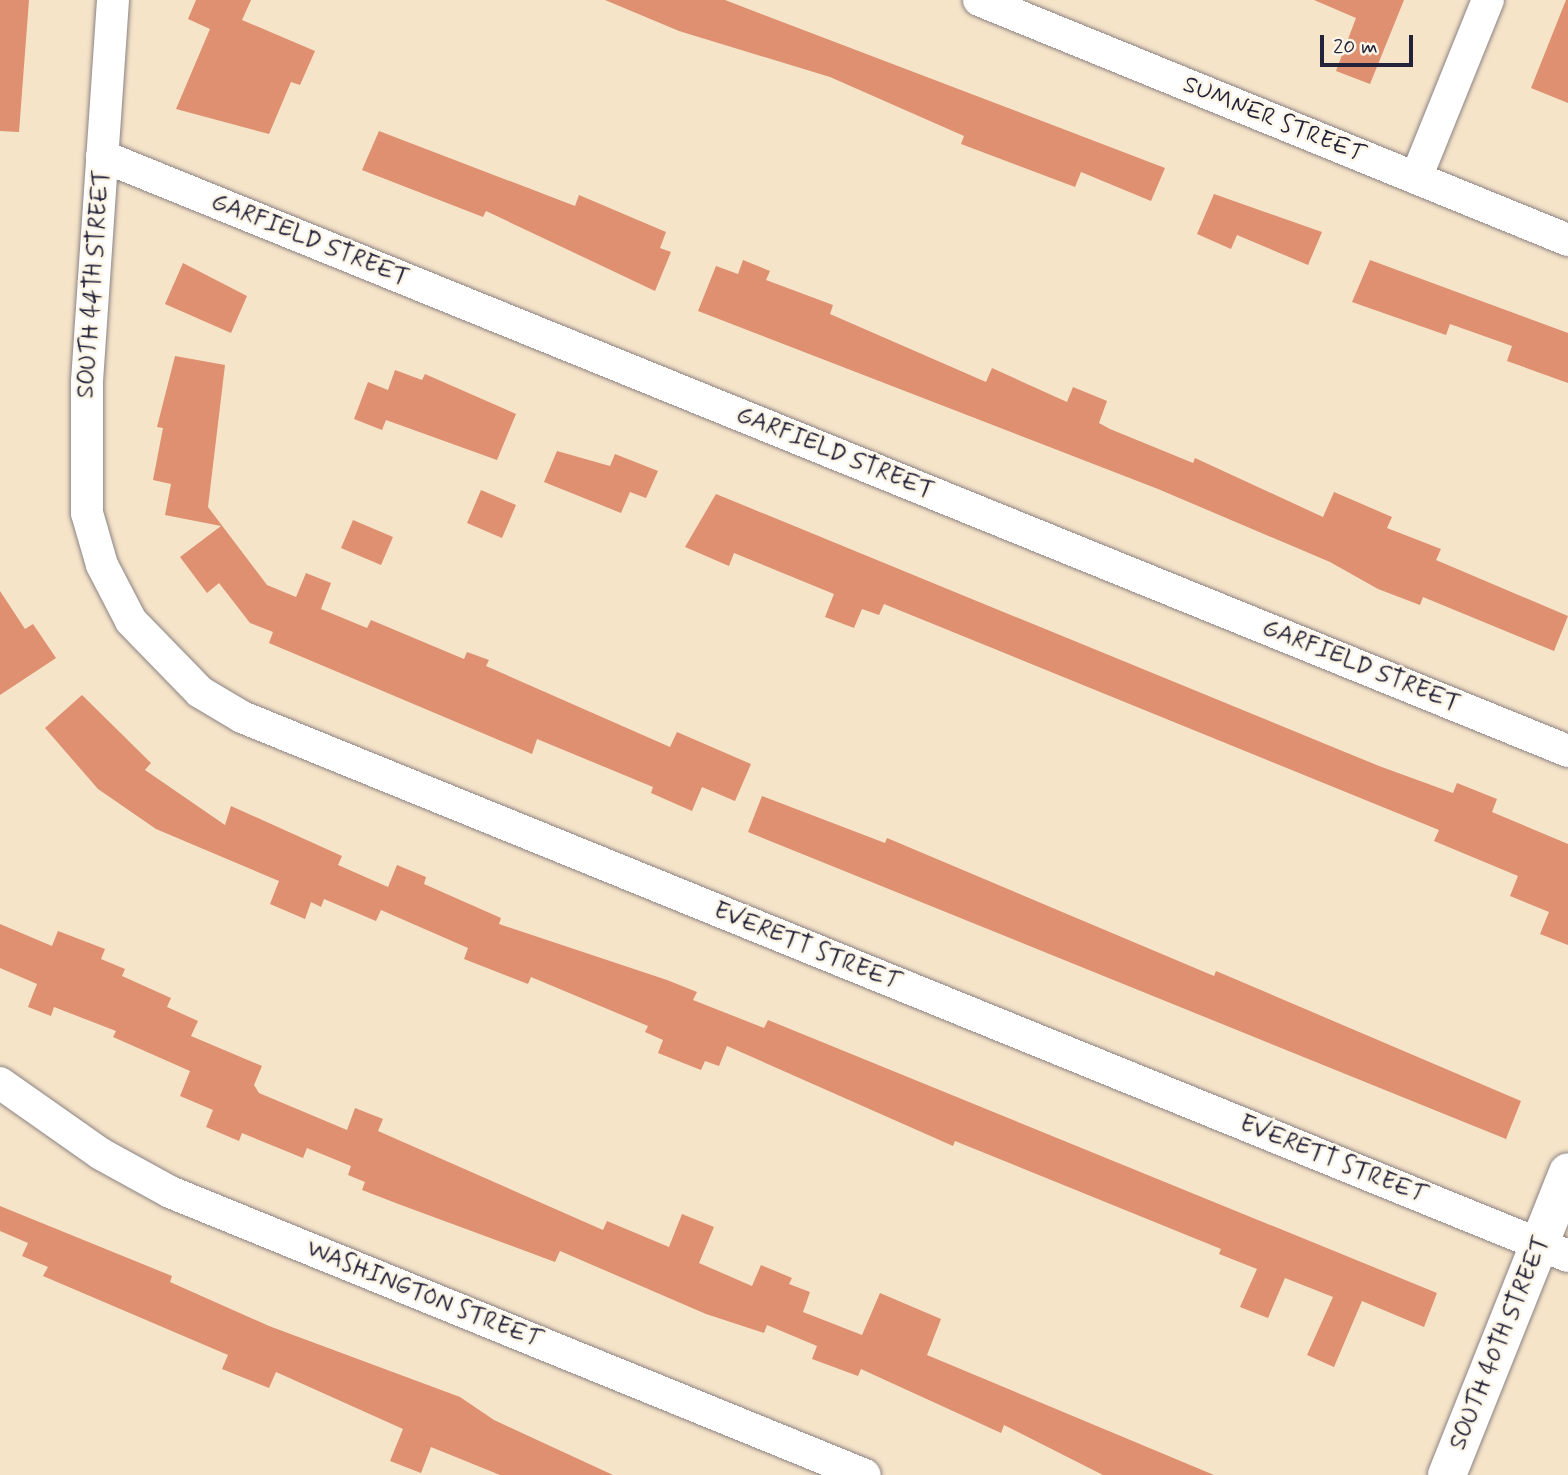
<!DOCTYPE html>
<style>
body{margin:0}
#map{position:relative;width:1568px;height:1475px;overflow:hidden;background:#f6e4c9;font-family:Mynerve,sans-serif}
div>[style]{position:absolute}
.building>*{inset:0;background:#de9071}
.roads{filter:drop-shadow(0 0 2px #8c8382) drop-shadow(0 0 2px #8c8382)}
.minor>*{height:32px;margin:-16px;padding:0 16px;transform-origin:16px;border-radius:16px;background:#fff}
.major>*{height:38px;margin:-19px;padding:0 19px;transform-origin:19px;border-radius:19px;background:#fff}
span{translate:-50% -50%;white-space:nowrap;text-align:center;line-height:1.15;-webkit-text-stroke:5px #fcf5e5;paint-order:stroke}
.street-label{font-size:24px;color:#22223b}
.scale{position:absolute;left:1320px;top:35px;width:93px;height:32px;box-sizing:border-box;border:4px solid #22223b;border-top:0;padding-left:9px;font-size:21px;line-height:24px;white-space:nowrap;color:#22223b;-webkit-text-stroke:5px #fcf5e5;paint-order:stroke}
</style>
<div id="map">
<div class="building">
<div style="clip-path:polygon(0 0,29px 0,19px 132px,0 131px)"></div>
<div style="clip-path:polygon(196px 0,251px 0,242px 20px,315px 51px,300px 85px,291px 82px,269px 134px,176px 109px,210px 29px,188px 19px)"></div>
<div style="clip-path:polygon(605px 0,725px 0,1165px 168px,1151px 201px,1081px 172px,1075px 187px,961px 144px,964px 136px,830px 77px,679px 31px)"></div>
<div style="clip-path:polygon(1314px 0,1404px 0,1370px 84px,1336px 71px,1356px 18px)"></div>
<div style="clip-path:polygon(1566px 0,1568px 0,1568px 103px,1531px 88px)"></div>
<div style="clip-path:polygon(379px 131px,575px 206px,579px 195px,666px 232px,660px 248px,671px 252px,655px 291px,486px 211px,483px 217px,362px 170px)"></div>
<div style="clip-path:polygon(1214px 194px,1322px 232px,1308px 265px,1237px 235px,1231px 249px,1197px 234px)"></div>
<div style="clip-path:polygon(743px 260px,770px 271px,766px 280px,833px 305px,830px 314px,986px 382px,992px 368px,1067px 402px,1073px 387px,1107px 401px,1099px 423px,1110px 429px,1193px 463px,1195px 458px,1323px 517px,1334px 492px,1392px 517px,1387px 528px,1441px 549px,1436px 560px,1568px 616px,1554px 651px,1423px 597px,1420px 605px,1378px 589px,1330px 562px,1158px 489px,698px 311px,716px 266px,738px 274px)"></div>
<div style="clip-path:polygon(1370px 260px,1568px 333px,1568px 383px,1507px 361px,1512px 346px,1450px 324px,1446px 335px,1352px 302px)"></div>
<div style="clip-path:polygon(183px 263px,247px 296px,231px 333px,165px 304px)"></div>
<div style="clip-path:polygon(175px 356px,225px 365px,208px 507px,267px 585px,296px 597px,306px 573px,331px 583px,321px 609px,367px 628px,371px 620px,464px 659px,467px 652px,489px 660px,486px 666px,670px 747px,677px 732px,751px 764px,735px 801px,702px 787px,692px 811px,651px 793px,653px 787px,537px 739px,532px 754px,269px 643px,273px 632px,250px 623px,219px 583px,207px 593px,180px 557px,221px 526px,165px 515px,171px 484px,153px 480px,163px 428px,157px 427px)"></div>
<div style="clip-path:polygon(395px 370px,422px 380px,425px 374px,516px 414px,497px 460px,386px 420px,382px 430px,354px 419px,368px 382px,388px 390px)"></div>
<div style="clip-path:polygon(557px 451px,610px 466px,615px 454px,658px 471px,646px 498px,630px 492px,621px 513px,544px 482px)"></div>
<div style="clip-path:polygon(481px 490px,516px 505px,502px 538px,467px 523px)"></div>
<div style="clip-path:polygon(716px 494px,1379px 766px,1453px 793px,1457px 783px,1497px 799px,1492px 812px,1568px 844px,1568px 945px,1540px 934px,1549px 912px,1510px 896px,1518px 876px,1434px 841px,1439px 830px,884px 604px,879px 615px,862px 609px,854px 628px,825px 617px,834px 594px,734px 553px,729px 566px,685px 547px)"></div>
<div style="clip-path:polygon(353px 520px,393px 537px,381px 565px,341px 548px)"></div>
<div style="clip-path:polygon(0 591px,25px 629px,33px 624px,56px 658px,0 695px)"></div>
<div style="clip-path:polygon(82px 695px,151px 763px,145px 770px,225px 825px,231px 806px,342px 856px,338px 865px,388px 887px,397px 865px,426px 877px,424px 884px,501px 918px,499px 924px,667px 980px,697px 992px,693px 1000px,764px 1028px,768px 1020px,1437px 1293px,1424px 1327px,1362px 1301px,1334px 1367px,1307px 1355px,1333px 1297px,1285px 1278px,1268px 1318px,1240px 1307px,1257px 1269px,1219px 1254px,1221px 1249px,955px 1141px,953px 1146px,727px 1046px,719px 1066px,705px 1061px,701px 1070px,658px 1053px,663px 1040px,645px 1032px,648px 1026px,531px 977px,528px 984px,464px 959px,468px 948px,381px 910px,376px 921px,324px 899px,321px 907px,311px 902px,305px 919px,270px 904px,279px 881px,156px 829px,98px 789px,45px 728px)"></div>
<div style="clip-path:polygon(762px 796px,885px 843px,887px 838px,1214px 976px,1216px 971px,1521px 1101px,1506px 1139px,748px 832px)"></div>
<div style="clip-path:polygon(0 924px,52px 946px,58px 931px,105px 949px,101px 959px,125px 969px,122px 976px,171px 998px,167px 1007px,198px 1021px,191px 1036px,262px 1066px,254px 1085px,259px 1093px,347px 1130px,355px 1108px,383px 1119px,378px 1131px,603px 1230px,607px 1221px,669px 1247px,682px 1214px,714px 1227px,699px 1263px,752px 1286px,761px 1265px,792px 1278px,789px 1284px,810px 1292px,803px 1312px,862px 1335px,880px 1293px,941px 1319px,927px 1355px,1214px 1475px,1103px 1475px,1004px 1425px,1001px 1433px,861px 1369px,858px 1376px,812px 1359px,817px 1346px,767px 1325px,764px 1333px,706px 1314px,560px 1251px,555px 1262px,401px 1205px,362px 1190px,365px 1182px,348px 1175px,351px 1166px,307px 1148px,303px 1158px,242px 1133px,239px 1141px,206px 1127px,213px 1110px,180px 1096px,190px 1071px,113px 1037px,116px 1031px,54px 1007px,51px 1016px,28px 1007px,37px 984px,0 968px)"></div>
<div style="clip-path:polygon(0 1206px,172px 1276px,170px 1282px,269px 1326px,460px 1397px,494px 1420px,613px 1475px,500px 1475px,431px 1447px,421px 1473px,390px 1461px,403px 1429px,276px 1372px,269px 1388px,222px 1369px,228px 1355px,43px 1276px,48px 1267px,22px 1256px,28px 1243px,0 1231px)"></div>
</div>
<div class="roads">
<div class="minor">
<div style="left:113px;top:0;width:383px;rotate:93.9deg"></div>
<div style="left:87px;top:382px;width:131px;rotate:90deg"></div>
<div style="left:87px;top:513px;width:54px;rotate:73.9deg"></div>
<div style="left:102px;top:565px;width:63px;rotate:62.6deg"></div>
<div style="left:131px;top:621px;width:99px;rotate:45.8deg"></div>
<div style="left:200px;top:692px;width:49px;rotate:30.8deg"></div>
<div style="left:242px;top:717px;width:1431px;rotate:22.12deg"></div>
<div style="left:979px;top:0;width:636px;rotate:22.17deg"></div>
<div style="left:102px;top:156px;width:1582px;rotate:22.09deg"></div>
<div style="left:1416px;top:178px;width:192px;rotate:-68deg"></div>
<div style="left:0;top:1083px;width:123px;rotate:35.1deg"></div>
<div style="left:101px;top:1154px;width:79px;rotate:28.8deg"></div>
<div style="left:170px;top:1192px;width:750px;rotate:22.16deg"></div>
</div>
<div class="major">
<div style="left:1447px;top:1475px;width:326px;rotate:-68.2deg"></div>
</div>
</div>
<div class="street-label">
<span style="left:1274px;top:120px;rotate:22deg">SUMNER STREET</span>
<span style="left:310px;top:240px;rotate:22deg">GARFIELD STREET</span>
<span style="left:94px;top:284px;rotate:-86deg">SOUTH 44TH STREET</span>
<span style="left:835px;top:453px;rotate:22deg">GARFIELD STREET</span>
<span style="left:1361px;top:666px;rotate:22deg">GARFIELD STREET</span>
<span style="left:807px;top:947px;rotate:22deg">EVERETT STREET</span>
<span style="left:1333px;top:1160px;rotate:22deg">EVERETT STREET</span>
<span style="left:424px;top:1295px;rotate:22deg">WASHINGTON STREET</span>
<span style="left:1500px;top:1343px;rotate:-68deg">SOUTH 40TH STREET</span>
</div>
<div class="scale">20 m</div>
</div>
